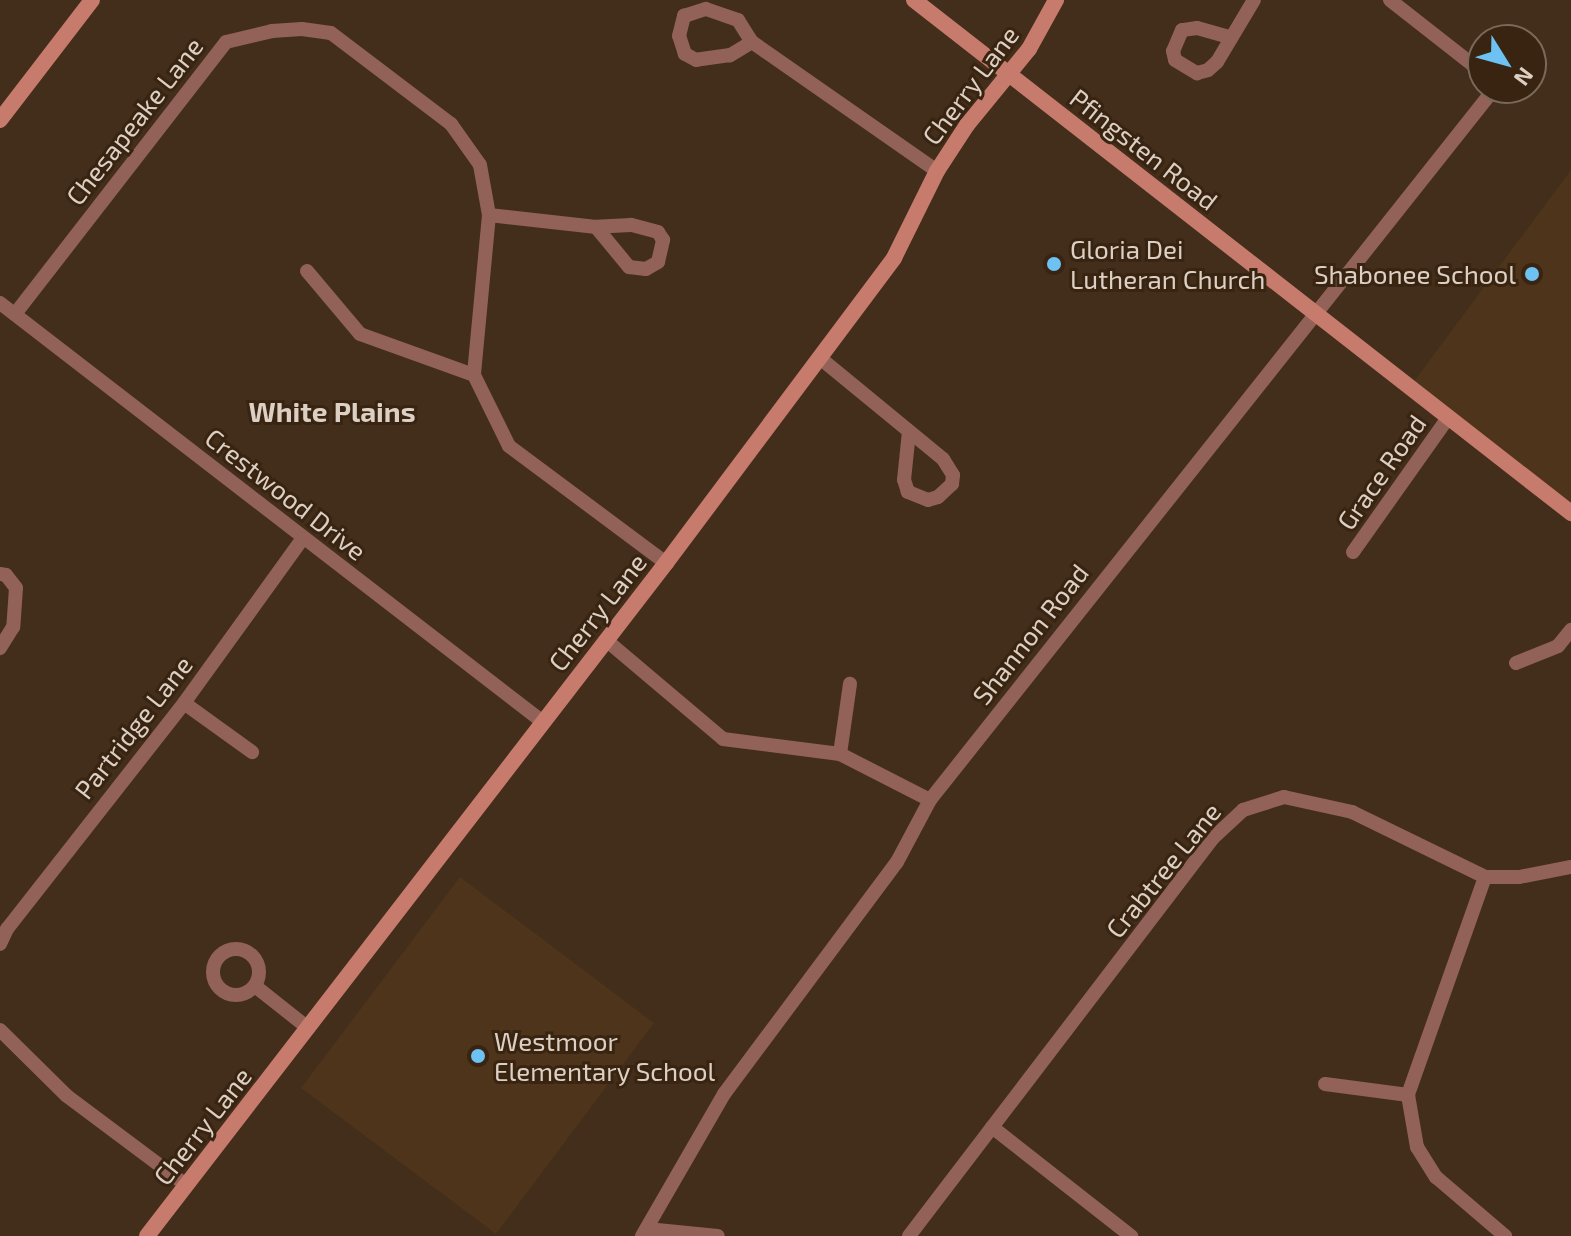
<!DOCTYPE html>
<style>
body{margin:0}
#map{position:relative;width:1571px;height:1236px;overflow:hidden;background:#422e1a;font-family:"Exo 2",sans-serif}
div>[style]{position:absolute}
.built>*{inset:0;background:#4e341a}
.street>*{height:14px;margin:-7px;padding:0 7px;transform-origin:7px;border-radius:7px;background:#926258}
.street>.ring{margin:-7px;padding:0;box-sizing:content-box;background:none;border:14px solid #926258;border-radius:50%}
.secondary>*{height:16px;margin:-8px;padding:0 8px;transform-origin:8px;border-radius:8px;background:#c77b6c}
.dots>*{width:22px;height:22px;translate:-50% -50%;box-sizing:border-box;border:4px solid #382410;border-radius:50%}
span{translate:-50% -50%;white-space:nowrap;text-align:center;line-height:1.15;-webkit-text-stroke:6px #382410;paint-order:stroke}
.street-label{font-size:26px;color:#dccfc3}
.poi-label{font-size:26px;color:#dccfc3}
.left{translate:0 -50%;text-align:left}
.right{translate:-100% -50%;text-align:right}
.neighbourhood-label{font-size:28px;color:#dccfc3;font-weight:700}
.north{position:absolute;left:1467px;top:24px;width:80px;height:80px;box-sizing:border-box;background:#382410;border:2px solid #7a6858;border-radius:50%;rotate:127deg;font-size:22px;font-weight:700;line-height:32px;text-align:center;color:#dccfc3}
.north::after{content:'';display:block;margin:auto;width:28px;height:36px;background:#6dc2f3;clip-path:polygon(50% 0,100% 100%,50% 72%,0 100%)}
</style>
<div id="map">
<div class="built">
<div style="clip-path:polygon(1571px 170px,1571px 514px,1409px 388px)"></div>
<div style="clip-path:polygon(460px 877px,654px 1023px,496px 1234px,301px 1088px)"></div>
</div>
<div class="street">
<div style="left:1390px;top:0;width:118px;rotate:38.1deg"></div>
<div style="left:1229px;top:37px;width:33px;rotate:-164deg"></div>
<div style="left:1197px;top:28px;width:15px;rotate:172deg"></div>
<div style="left:1182px;top:30px;width:23px;rotate:113deg"></div>
<div style="left:1173px;top:51px;width:9px;rotate:77deg"></div>
<div style="left:1175px;top:60px;width:26px;rotate:31deg"></div>
<div style="left:1197px;top:73px;width:11px;rotate:-15deg"></div>
<div style="left:1208px;top:70px;width:12px;rotate:-42deg"></div>
<div style="left:1217px;top:62px;width:72px;rotate:-59.2deg"></div>
<div style="left:752px;top:42px;width:26px;rotate:149deg"></div>
<div style="left:730px;top:55px;width:34px;rotate:172deg"></div>
<div style="left:696px;top:60px;width:13px;rotate:-151deg"></div>
<div style="left:685px;top:54px;width:19px;rotate:-108deg"></div>
<div style="left:679px;top:36px;width:21px;rotate:-76deg"></div>
<div style="left:684px;top:16px;width:23px;rotate:-18deg"></div>
<div style="left:706px;top:9px;width:34px;rotate:19deg"></div>
<div style="left:738px;top:20px;width:26px;rotate:58deg"></div>
<div style="left:752px;top:42px;width:226px;rotate:34.9deg"></div>
<div style="left:489px;top:215px;width:108px;rotate:6.4deg"></div>
<div style="left:596px;top:227px;width:52px;rotate:50.5deg"></div>
<div style="left:629px;top:267px;width:17px;rotate:7deg"></div>
<div style="left:646px;top:269px;width:14px;rotate:-30deg"></div>
<div style="left:658px;top:262px;width:23px;rotate:-77deg"></div>
<div style="left:663px;top:240px;width:9px;rotate:-122deg"></div>
<div style="left:658px;top:232px;width:28px;rotate:-165deg"></div>
<div style="left:631px;top:225px;width:35px;rotate:177deg"></div>
<div style="left:307px;top:271px;width:82px;rotate:49.9deg"></div>
<div style="left:360px;top:334px;width:121px;rotate:19.8deg"></div>
<div style="left:0;top:303px;width:686px;rotate:37.66deg"></div>
<div style="left:15px;top:314px;width:344px;rotate:-52.2deg"></div>
<div style="left:226px;top:42px;width:47px;rotate:-13.4deg"></div>
<div style="left:272px;top:31px;width:30px;rotate:-4deg"></div>
<div style="left:302px;top:29px;width:29px;rotate:8deg"></div>
<div style="left:331px;top:33px;width:151px;rotate:37.2deg"></div>
<div style="left:451px;top:124px;width:50px;rotate:54.7deg"></div>
<div style="left:480px;top:165px;width:51px;rotate:79.8deg"></div>
<div style="left:489px;top:215px;width:161px;rotate:95.4deg"></div>
<div style="left:474px;top:375px;width:79px;rotate:63.8deg"></div>
<div style="left:509px;top:446px;width:196px;rotate:36.7deg"></div>
<div style="left:820px;top:358px;width:159px;rotate:39.4deg"></div>
<div style="left:943px;top:459px;width:19px;rotate:58deg"></div>
<div style="left:953px;top:475px;width:9px;rotate:96deg"></div>
<div style="left:952px;top:484px;width:19px;rotate:137deg"></div>
<div style="left:938px;top:497px;width:10px;rotate:163deg"></div>
<div style="left:928px;top:500px;width:22px;rotate:-158deg"></div>
<div style="left:908px;top:492px;width:13px;rotate:-108deg"></div>
<div style="left:904px;top:480px;width:48px;rotate:-84.1deg"></div>
<div style="left:1353px;top:552px;width:164px;rotate:-54.7deg"></div>
<div style="left:0;top:574px;width:6px;rotate:9deg"></div>
<div style="left:6px;top:575px;width:16px;rotate:52deg"></div>
<div style="left:16px;top:588px;width:39px;rotate:94deg"></div>
<div style="left:13px;top:627px;width:25px;rotate:122deg"></div>
<div style="left:606px;top:640px;width:153px;rotate:40.2deg"></div>
<div style="left:723px;top:739px;width:118px;rotate:7.3deg"></div>
<div style="left:840px;top:754px;width:101px;rotate:27.1deg"></div>
<div style="left:1516px;top:663px;width:45px;rotate:-22deg"></div>
<div style="left:1558px;top:646px;width:21px;rotate:-51deg"></div>
<div style="left:184px;top:703px;width:84px;rotate:35.8deg"></div>
<div style="left:840px;top:754px;width:71px;rotate:-81.9deg"></div>
<div style="left:1485px;top:877px;width:231px;rotate:109.5deg"></div>
<div style="left:1408px;top:1095px;width:53px;rotate:80.2deg"></div>
<div style="left:1417px;top:1147px;width:36px;rotate:58deg"></div>
<div style="left:1436px;top:1177px;width:91px;rotate:40.5deg"></div>
<div style="left:0;top:944px;width:17px;rotate:-65deg"></div>
<div style="left:7px;top:929px;width:287px;rotate:-51.9deg"></div>
<div style="left:184px;top:703px;width:203px;rotate:-54.2deg"></div>
<div class="ring" style="left:213px;top:949px;width:32px;height:32px"></div>
<div style="left:255px;top:986px;width:68px;rotate:38.4deg"></div>
<div style="left:0;top:1030px;width:94px;rotate:44.6deg"></div>
<div style="left:67px;top:1096px;width:149px;rotate:36.8deg"></div>
<div style="left:1325px;top:1084px;width:84px;rotate:7.5deg"></div>
<div style="left:992px;top:1127px;width:177px;rotate:38.1deg"></div>
<div style="left:647px;top:1229px;width:71px;rotate:5.6deg"></div>
<div style="left:642px;top:1236px;width:164px;rotate:-60deg"></div>
<div style="left:724px;top:1094px;width:289px;rotate:-53.3deg"></div>
<div style="left:897px;top:862px;width:70px;rotate:-62deg"></div>
<div style="left:930px;top:800px;width:909px;rotate:-51.57deg"></div>
<div style="left:909px;top:1236px;width:501px;rotate:-52.63deg"></div>
<div style="left:1213px;top:838px;width:41px;rotate:-43deg"></div>
<div style="left:1243px;top:810px;width:43px;rotate:-17.6deg"></div>
<div style="left:1284px;top:797px;width:70px;rotate:12.4deg"></div>
<div style="left:1352px;top:812px;width:148px;rotate:26deg"></div>
<div style="left:1485px;top:877px;width:34px"></div>
<div style="left:1519px;top:877px;width:53px;rotate:-10.9deg"></div>
</div>
<div class="secondary">
<div style="left:914px;top:0;width:834px;rotate:37.98deg"></div>
<div style="left:0;top:120px;width:151px;rotate:-52.5deg"></div>
<div style="left:147px;top:1236px;width:850px;rotate:-52.36deg"></div>
<div style="left:666px;top:563px;width:381px;rotate:-53.2deg"></div>
<div style="left:894px;top:258px;width:97px;rotate:-63.7deg"></div>
<div style="left:937px;top:171px;width:55px;rotate:-56.9deg"></div>
<div style="left:967px;top:125px;width:98px;rotate:-50.8deg"></div>
<div style="left:1029px;top:49px;width:56px;rotate:-61.1deg"></div>
</div>
<div class="dots">
<div style="left:1054px;top:264px;background:#6dc2f3"></div>
<div style="left:1532px;top:274px;background:#6dc2f3"></div>
<div style="left:478px;top:1056px;background:#6dc2f3"></div>
</div>
<div class="street-label">
<span style="left:970px;top:85px;rotate:-53deg">Cherry Lane</span>
<span style="left:134px;top:121px;rotate:-52deg">Chesapeake Lane</span>
<span style="left:1144px;top:149px;rotate:38deg">Pfingsten Road</span>
<span style="left:1381px;top:472px;rotate:-55deg">Grace Road</span>
<span style="left:286px;top:494px;rotate:38deg">Crestwood Drive</span>
<span style="left:597px;top:612px;rotate:-52deg">Cherry Lane</span>
<span style="left:1030px;top:634px;rotate:-52deg">Shannon Road</span>
<span style="left:133px;top:727px;rotate:-52deg">Partridge Lane</span>
<span style="left:1163px;top:870px;rotate:-51deg">Crabtree Lane</span>
<span style="left:202px;top:1126px;rotate:-52deg">Cherry Lane</span>
</div>
<div class="poi-label">
<span class="left" style="left:1070px;top:264px">Gloria Dei<br>Lutheran Church</span>
<span class="right" style="left:1516px;top:274px">Shabonee School</span>
<span class="left" style="left:494px;top:1056px">Westmoor<br>Elementary School</span>
</div>
<div class="neighbourhood-label">
<span style="left:332px;top:411px">White Plains</span>
</div>
<div class="north">N</div>
</div>
